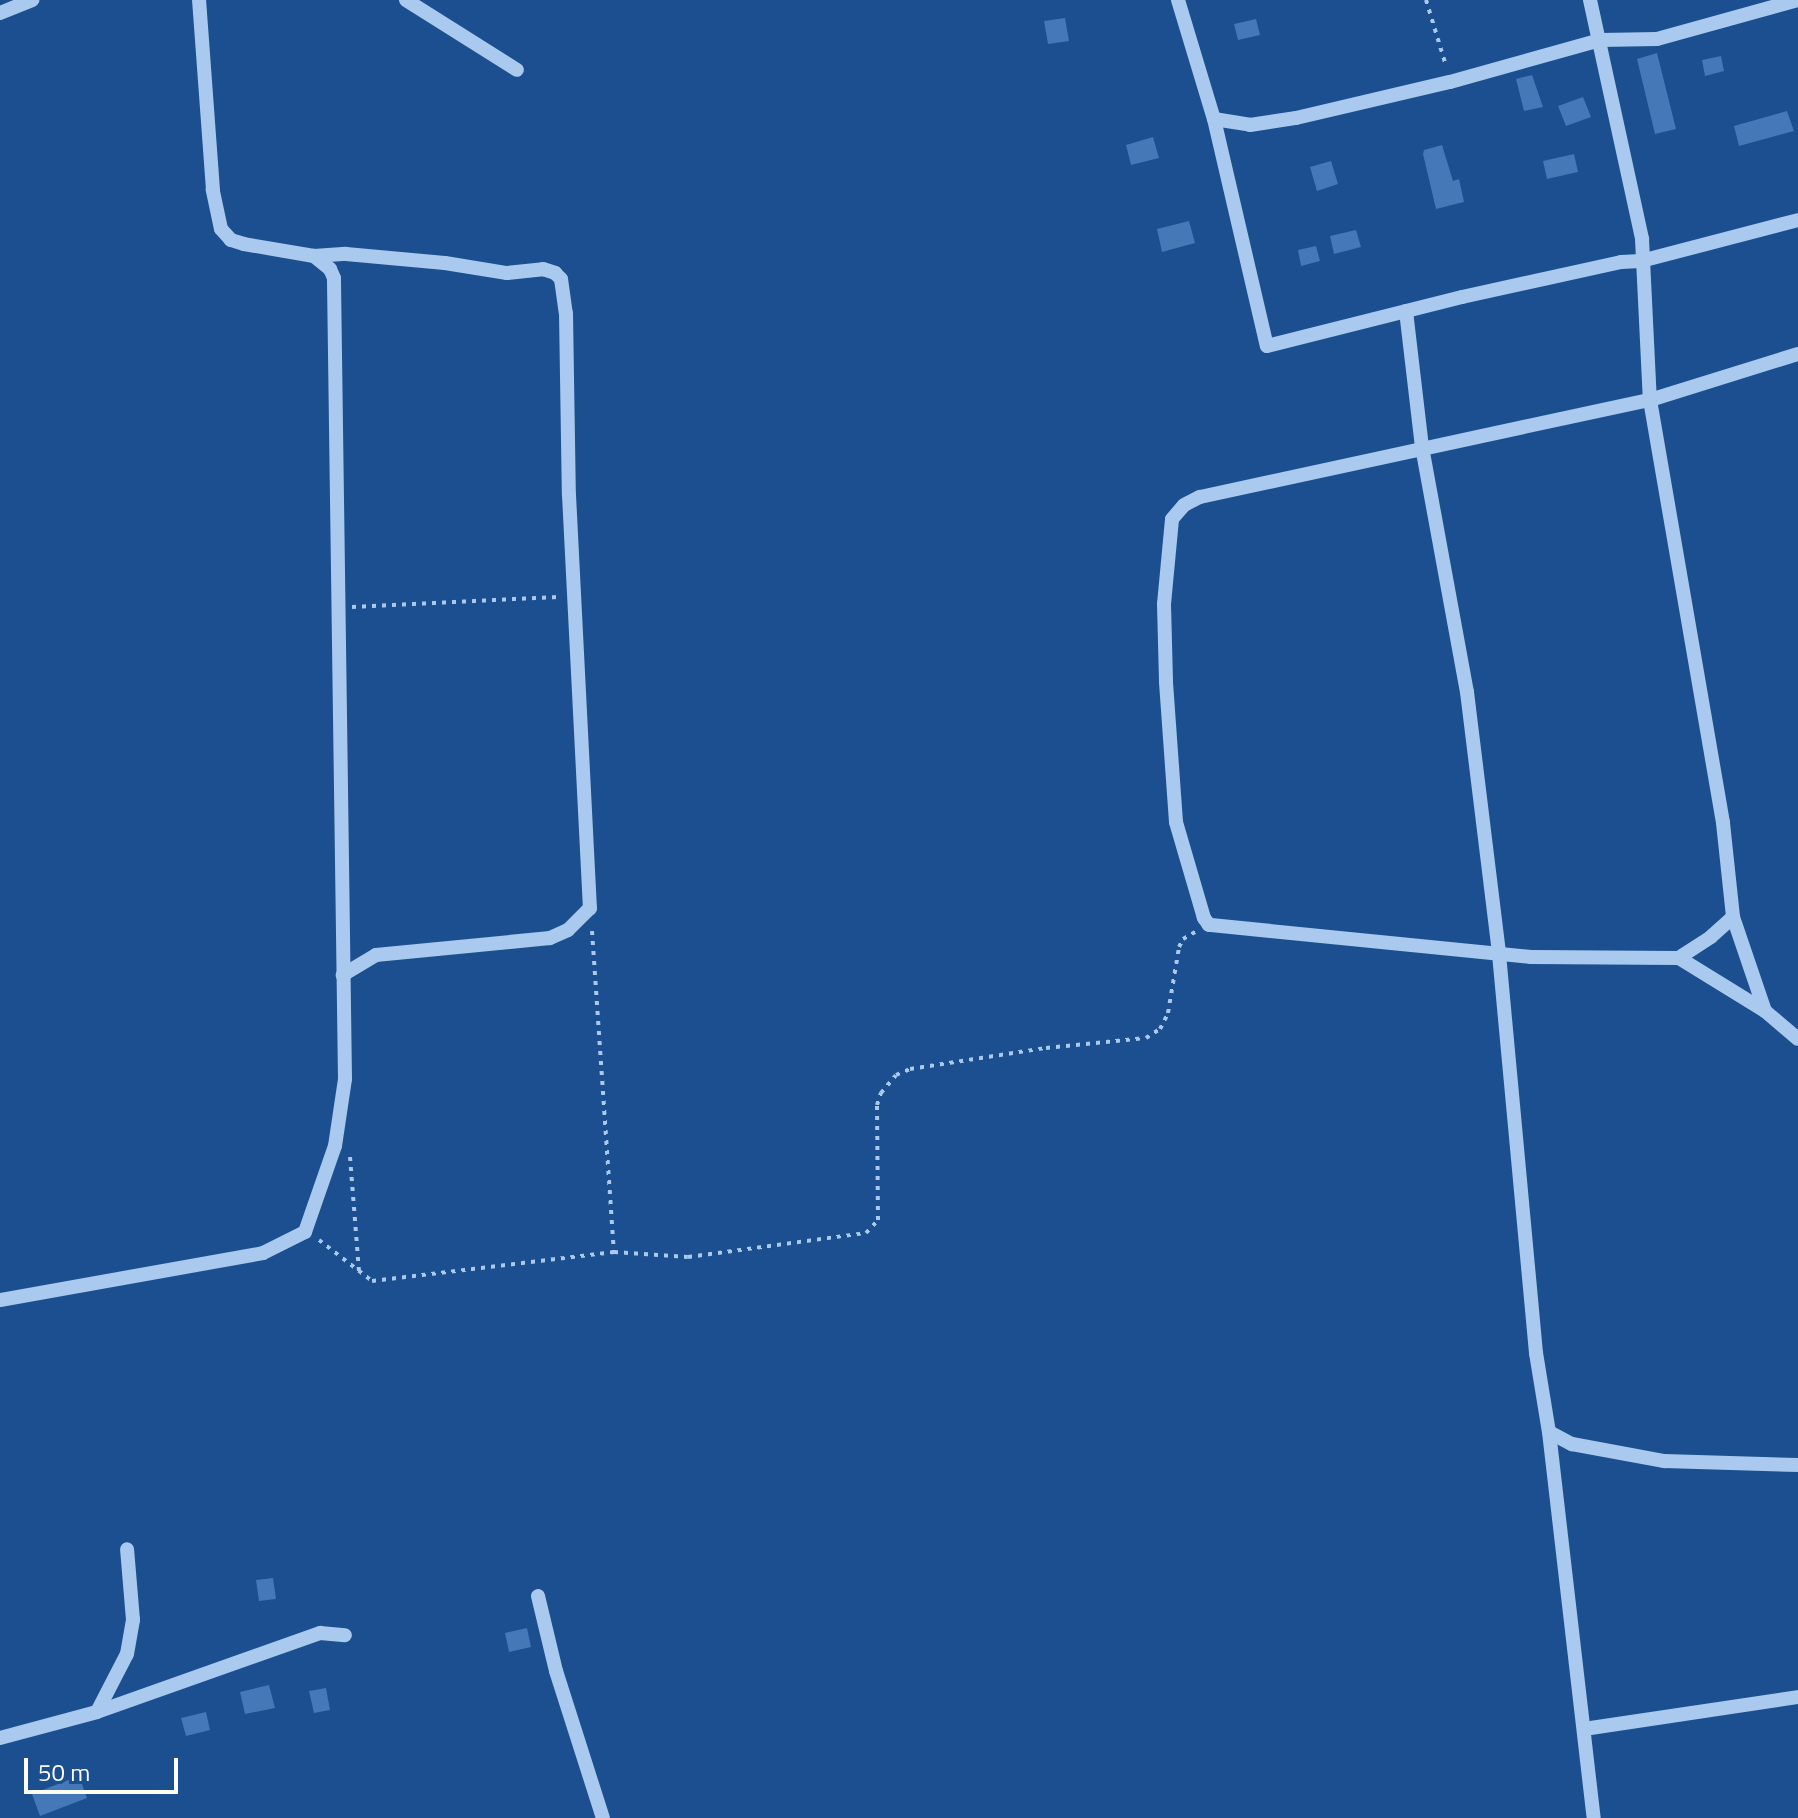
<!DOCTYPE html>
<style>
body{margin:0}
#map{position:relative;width:1798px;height:1818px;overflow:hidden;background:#1b4f8f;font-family:"Titillium Web",sans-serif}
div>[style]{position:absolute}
.building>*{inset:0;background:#4478b7}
.path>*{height:4px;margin-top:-2px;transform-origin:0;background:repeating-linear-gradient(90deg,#a9c9ee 0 4px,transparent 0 10px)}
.minor>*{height:14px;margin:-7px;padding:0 7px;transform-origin:7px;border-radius:7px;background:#a9c9ee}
span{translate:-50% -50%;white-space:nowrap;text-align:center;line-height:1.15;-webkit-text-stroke:7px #1b4f8f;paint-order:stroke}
.scale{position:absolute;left:24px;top:1758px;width:154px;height:36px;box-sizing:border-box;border:4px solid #fff;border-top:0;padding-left:10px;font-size:24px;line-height:28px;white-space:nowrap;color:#fff;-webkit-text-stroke:6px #1b4f8f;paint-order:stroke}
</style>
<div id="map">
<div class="building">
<div style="clip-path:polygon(1065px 18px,1069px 41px,1048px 44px,1044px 21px)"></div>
<div style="clip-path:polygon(1256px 19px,1260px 35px,1238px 40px,1234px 24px)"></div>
<div style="clip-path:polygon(1657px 53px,1676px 129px,1655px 134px,1637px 59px)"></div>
<div style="clip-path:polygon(1721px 56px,1724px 71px,1705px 76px,1702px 60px)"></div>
<div style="clip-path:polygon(1532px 75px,1543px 107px,1524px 111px,1516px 79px)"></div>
<div style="clip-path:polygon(1583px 97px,1591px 117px,1566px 126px,1558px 106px)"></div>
<div style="clip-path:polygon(1787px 111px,1794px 131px,1739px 146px,1734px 126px)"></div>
<div style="clip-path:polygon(1153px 137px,1159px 158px,1131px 165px,1126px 145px)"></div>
<div style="clip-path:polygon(1442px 145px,1453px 181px,1459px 179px,1464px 202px,1436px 209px,1423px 154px,1424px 150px)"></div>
<div style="clip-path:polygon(1574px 154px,1578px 172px,1547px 179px,1543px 161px)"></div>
<div style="clip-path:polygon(1331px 161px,1338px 184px,1317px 191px,1310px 167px)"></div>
<div style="clip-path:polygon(1189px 221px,1195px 243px,1162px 252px,1157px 229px)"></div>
<div style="clip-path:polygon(1356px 230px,1361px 247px,1334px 254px,1330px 236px)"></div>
<div style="clip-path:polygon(1316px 246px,1320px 261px,1301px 266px,1298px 250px)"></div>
<div style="clip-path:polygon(273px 1578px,276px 1599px,259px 1601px,256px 1580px)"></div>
<div style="clip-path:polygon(527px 1628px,531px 1647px,509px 1652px,505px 1633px)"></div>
<div style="clip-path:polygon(269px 1685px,275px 1708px,245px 1714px,240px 1692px)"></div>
<div style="clip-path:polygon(326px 1688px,330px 1710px,314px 1713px,309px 1691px)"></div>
<div style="clip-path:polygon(206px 1712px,210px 1730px,186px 1736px,181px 1718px)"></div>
<div style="clip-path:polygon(79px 1776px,87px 1798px,40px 1816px,32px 1794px)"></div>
</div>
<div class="path">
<div style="left:1426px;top:0;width:69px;rotate:73.1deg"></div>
<div style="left:352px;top:607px;width:207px;rotate:-2.8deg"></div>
<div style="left:592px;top:931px;width:322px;rotate:86.1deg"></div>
<div style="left:350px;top:1157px;width:115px;rotate:85.5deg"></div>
<div style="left:319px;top:1240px;width:67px;rotate:37.7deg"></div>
<div style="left:372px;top:1281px;width:244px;rotate:-6.8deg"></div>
<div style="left:614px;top:1252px;width:74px;rotate:3.9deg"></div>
<div style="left:688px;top:1257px;width:180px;rotate:-7.7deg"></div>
<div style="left:866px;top:1233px;width:18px;rotate:-47deg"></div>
<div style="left:878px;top:1220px;width:115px;rotate:-90.5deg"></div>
<div style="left:877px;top:1105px;width:13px;rotate:-72deg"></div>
<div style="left:881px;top:1093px;width:23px;rotate:-50deg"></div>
<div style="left:896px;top:1075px;width:15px;rotate:-23deg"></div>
<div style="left:910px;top:1069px;width:138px;rotate:-8.8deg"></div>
<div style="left:1046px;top:1048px;width:100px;rotate:-5.7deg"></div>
<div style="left:1146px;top:1038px;width:17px;rotate:-33deg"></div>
<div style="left:1160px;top:1029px;width:18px;rotate:-63deg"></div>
<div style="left:1168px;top:1013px;width:67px;rotate:-80.5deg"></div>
<div style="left:1179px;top:947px;width:9px;rotate:-63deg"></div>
<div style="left:1183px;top:939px;width:16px;rotate:-30deg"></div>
</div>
<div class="minor">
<div style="left:406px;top:0;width:131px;rotate:32.2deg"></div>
<div style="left:1178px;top:0;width:124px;rotate:73.2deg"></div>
<div style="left:1214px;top:119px;width:233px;rotate:76.9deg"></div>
<div style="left:1267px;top:346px;width:201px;rotate:-14.1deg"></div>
<div style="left:1462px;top:297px;width:163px;rotate:-12.4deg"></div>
<div style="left:1621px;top:262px;width:20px;rotate:-3deg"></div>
<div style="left:1641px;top:261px;width:162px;rotate:-14.6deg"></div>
<div style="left:1590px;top:0;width:245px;rotate:77.7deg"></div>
<div style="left:1642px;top:239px;width:161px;rotate:87.2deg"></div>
<div style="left:1650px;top:400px;width:429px;rotate:80.2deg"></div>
<div style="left:1723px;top:823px;width:95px;rotate:83.9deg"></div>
<div style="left:1733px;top:917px;width:30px;rotate:138deg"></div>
<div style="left:1711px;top:937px;width:38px;rotate:147deg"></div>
<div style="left:1679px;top:958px;width:148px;rotate:-179.6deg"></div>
<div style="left:1531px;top:957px;width:324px;rotate:-174.3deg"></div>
<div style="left:1209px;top:925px;width:9px;rotate:-126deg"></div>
<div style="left:1204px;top:918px;width:100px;rotate:-106.3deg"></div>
<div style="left:1176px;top:822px;width:141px;rotate:-94.1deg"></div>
<div style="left:1166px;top:681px;width:77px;rotate:-91.5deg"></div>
<div style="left:1164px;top:604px;width:85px;rotate:-84.6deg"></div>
<div style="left:1172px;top:519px;width:18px;rotate:-49deg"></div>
<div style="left:1184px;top:505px;width:18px;rotate:-27deg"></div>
<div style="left:1200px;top:497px;width:460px;rotate:-12.2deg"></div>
<div style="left:1650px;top:400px;width:155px;rotate:-17.3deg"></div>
<div style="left:0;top:13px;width:35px;rotate:-22deg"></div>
<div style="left:1214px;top:119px;width:36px;rotate:9deg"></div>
<div style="left:1250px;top:125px;width:47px;rotate:-8.7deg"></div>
<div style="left:1296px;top:118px;width:158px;rotate:-13.2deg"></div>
<div style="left:1450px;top:82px;width:156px;rotate:-15.6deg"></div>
<div style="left:1600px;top:40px;width:57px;rotate:-1deg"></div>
<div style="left:1657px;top:39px;width:146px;rotate:-15.5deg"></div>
<div style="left:314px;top:256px;width:32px;rotate:-4deg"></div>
<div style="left:346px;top:254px;width:99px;rotate:5.2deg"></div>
<div style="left:445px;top:263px;width:63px;rotate:9.2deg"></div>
<div style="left:507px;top:273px;width:36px;rotate:-6deg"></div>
<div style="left:543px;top:269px;width:13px;rotate:18deg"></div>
<div style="left:555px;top:273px;width:8px;rotate:45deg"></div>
<div style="left:561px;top:279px;width:34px;rotate:82deg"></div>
<div style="left:566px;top:313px;width:182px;rotate:89.1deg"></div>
<div style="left:569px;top:495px;width:414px;rotate:87.1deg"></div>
<div style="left:590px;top:908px;width:31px;rotate:135deg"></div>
<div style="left:568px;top:930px;width:20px;rotate:156deg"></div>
<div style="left:550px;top:938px;width:175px;rotate:174.4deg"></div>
<div style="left:376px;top:955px;width:39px;rotate:149deg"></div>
<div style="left:1406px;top:311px;width:137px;rotate:83.3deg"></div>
<div style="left:1422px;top:447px;width:249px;rotate:79.6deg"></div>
<div style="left:1467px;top:692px;width:264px;rotate:83deg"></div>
<div style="left:1499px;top:954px;width:401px;rotate:84.7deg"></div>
<div style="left:1536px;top:1353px;width:80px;rotate:80.7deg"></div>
<div style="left:1549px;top:1432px;width:26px;rotate:28deg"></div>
<div style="left:1572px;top:1444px;width:94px;rotate:10.5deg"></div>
<div style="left:1664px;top:1461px;width:134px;rotate:1.7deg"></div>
<div style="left:1733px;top:917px;width:99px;rotate:71.2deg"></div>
<div style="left:1679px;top:958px;width:101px;rotate:31.6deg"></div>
<div style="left:1765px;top:1011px;width:43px;rotate:40.3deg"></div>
<div style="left:0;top:1300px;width:267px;rotate:-10.1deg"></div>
<div style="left:263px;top:1253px;width:47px;rotate:-26.6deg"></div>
<div style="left:305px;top:1232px;width:91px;rotate:-70.8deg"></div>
<div style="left:335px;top:1146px;width:68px;rotate:-81.5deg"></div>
<div style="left:345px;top:1079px;width:801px;rotate:-90.79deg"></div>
<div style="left:334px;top:278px;width:10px;rotate:-114deg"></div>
<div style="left:330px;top:269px;width:21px;rotate:-141deg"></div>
<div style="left:314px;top:256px;width:71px;rotate:-170.3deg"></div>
<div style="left:244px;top:244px;width:14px;rotate:-163deg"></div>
<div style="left:231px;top:240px;width:15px;rotate:-132deg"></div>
<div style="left:221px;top:229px;width:40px;rotate:-102deg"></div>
<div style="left:213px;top:190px;width:191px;rotate:-94.2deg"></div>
<div style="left:1549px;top:1432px;width:389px;rotate:83.4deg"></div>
<div style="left:538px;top:1596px;width:77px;rotate:76.5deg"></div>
<div style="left:556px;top:1671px;width:154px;rotate:72.3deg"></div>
<div style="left:97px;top:1712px;width:65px;rotate:-62.7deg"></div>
<div style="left:127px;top:1654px;width:35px;rotate:-80deg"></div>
<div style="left:133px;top:1620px;width:71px;rotate:-94.8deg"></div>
<div style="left:1584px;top:1729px;width:216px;rotate:-8.5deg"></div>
<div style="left:0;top:1738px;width:100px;rotate:-15deg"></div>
<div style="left:97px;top:1712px;width:237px;rotate:-19.5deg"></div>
<div style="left:320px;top:1633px;width:25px;rotate:5deg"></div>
</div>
<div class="scale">50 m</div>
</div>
